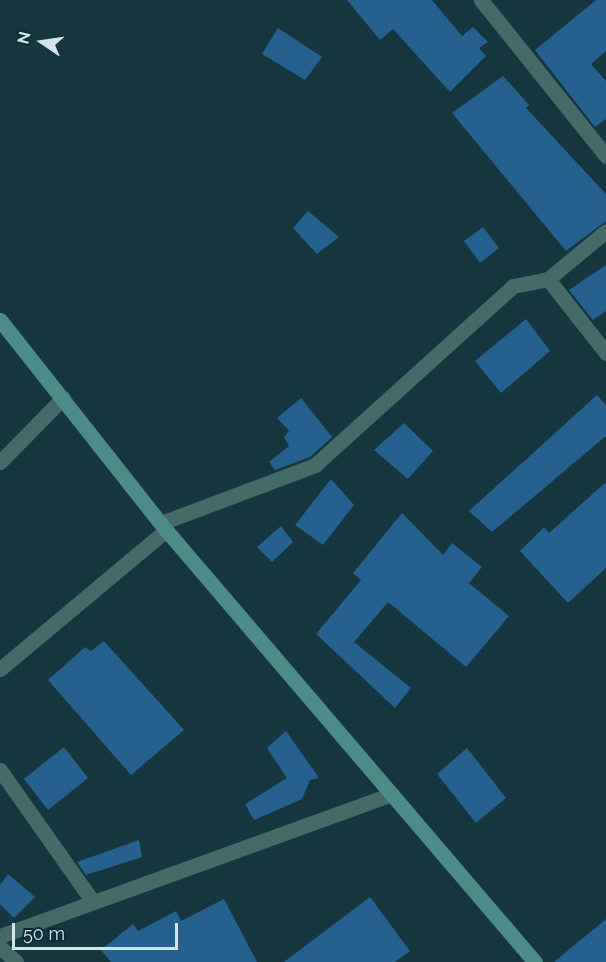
<!DOCTYPE html>
<style>
body{margin:0}
#map{position:relative;width:606px;height:962px;overflow:hidden;background:#173740;font-family:Raleway,sans-serif}
div>[style]{position:absolute}
.building>*{inset:0;background:#25608e}
.minor>*{height:15px;margin:-7.5px;padding:0 7.5px;transform-origin:7.5px;border-radius:7.5px;background:#456b69}
.secondary>*{height:15px;margin:-7.5px;padding:0 7.5px;transform-origin:7.5px;border-radius:7.5px;background:#4c8b87}
span{translate:-50% -50%;white-space:nowrap;text-align:center;line-height:1.15;-webkit-text-stroke:6px #0c2d36;paint-order:stroke}
.north{position:absolute;left:12px;top:12px;width:60px;height:60px;-webkit-text-stroke:4px #0c2d36;paint-order:stroke;rotate:283deg;font-size:16px;font-weight:700;line-height:24px;text-align:center;color:#d2e3e9}
.north::after{content:'';display:block;margin:auto;width:21px;height:27px;background:#d2e3e9;clip-path:polygon(50% 0,100% 100%,50% 72%,0 100%)}
.scale{position:absolute;left:12px;top:923px;width:166px;height:27px;box-sizing:border-box;border:3px solid #d2e3e9;border-top:0;padding-left:8px;font-size:18px;line-height:21px;white-space:nowrap;color:#d2e3e9;-webkit-text-stroke:4px #0c2d36;paint-order:stroke}
</style>
<div id="map">
<div class="building">
<div style="clip-path:polygon(347px 0,432px 0,462px 36px,473px 27px,488px 42px,479px 48px,486px 56px,450px 92px,393px 29px,380px 40px)"></div>
<div style="clip-path:polygon(596px 0,606px 0,606px 51px,591px 64px,606px 81px,606px 119px,595px 127px,535px 50px)"></div>
<div style="clip-path:polygon(278px 28px,322px 57px,305px 80px,262px 54px)"></div>
<div style="clip-path:polygon(503px 76px,529px 105px,526px 108px,606px 194px,606px 221px,566px 251px,452px 113px)"></div>
<div style="clip-path:polygon(308px 211px,339px 237px,317px 254px,293px 228px)"></div>
<div style="clip-path:polygon(483px 227px,499px 248px,480px 263px,464px 241px)"></div>
<div style="clip-path:polygon(606px 265px,606px 311px,593px 320px,569px 290px)"></div>
<div style="clip-path:polygon(526px 319px,550px 351px,501px 393px,475px 361px)"></div>
<div style="clip-path:polygon(597px 395px,606px 405px,606px 436px,492px 532px,469px 511px)"></div>
<div style="clip-path:polygon(301px 398px,332px 437px,310px 457px,275px 470px,269px 462px,289px 446px,284px 437px,289px 431px,277px 418px)"></div>
<div style="clip-path:polygon(404px 423px,433px 451px,408px 479px,374px 450px)"></div>
<div style="clip-path:polygon(331px 479px,354px 505px,323px 545px,295px 525px)"></div>
<div style="clip-path:polygon(606px 482px,606px 568px,568px 603px,520px 551px,544px 527px,549px 533px)"></div>
<div style="clip-path:polygon(402px 513px,443px 555px,452px 543px,482px 567px,469px 583px,509px 616px,466px 667px,388px 602px,354px 642px,411px 688px,395px 708px,316px 634px,361px 580px,353px 573px)"></div>
<div style="clip-path:polygon(281px 526px,293px 542px,272px 562px,257px 547px)"></div>
<div style="clip-path:polygon(104px 641px,184px 730px,131px 775px,48px 680px,85px 647px,91px 651px)"></div>
<div style="clip-path:polygon(286px 731px,319px 778px,310px 780px,302px 799px,254px 820px,245px 804px,287px 778px,267px 748px)"></div>
<div style="clip-path:polygon(64px 747px,88px 778px,48px 810px,24px 779px)"></div>
<div style="clip-path:polygon(467px 748px,506px 798px,476px 823px,437px 774px)"></div>
<div style="clip-path:polygon(139px 840px,142px 857px,86px 875px,77px 862px)"></div>
<div style="clip-path:polygon(8px 874px,35px 897px,14px 918px,0 904px,0 885px)"></div>
<div style="clip-path:polygon(370px 897px,410px 951px,395px 962px,284px 962px)"></div>
<div style="clip-path:polygon(224px 899px,257px 962px,111px 962px,101px 950px,133px 924px,138px 931px,176px 911px,181px 921px)"></div>
<div style="clip-path:polygon(606px 919px,606px 962px,554px 962px)"></div>
</div>
<div class="minor">
<div style="left:481px;top:0;width:200px;rotate:51.3deg"></div>
<div style="left:548px;top:279px;width:94px;rotate:51.9deg"></div>
<div style="left:0;top:462px;width:90px;rotate:-45.5deg"></div>
<div style="left:161px;top:523px;width:165px;rotate:-20.6deg"></div>
<div style="left:315px;top:465px;width:267px;rotate:-42.1deg"></div>
<div style="left:513px;top:286px;width:36px;rotate:-11deg"></div>
<div style="left:548px;top:279px;width:75px;rotate:-39.6deg"></div>
<div style="left:0;top:669px;width:217px;rotate:-39.9deg"></div>
<div style="left:0;top:770px;width:158px;rotate:54.8deg"></div>
<div style="left:0;top:936px;width:417px;rotate:-19.9deg"></div>
<div style="left:0;top:947px;width:22px;rotate:43deg"></div>
</div>
<div class="secondary">
<div style="left:0;top:320px;width:268px;rotate:51.7deg"></div>
<div style="left:166px;top:530px;width:568px;rotate:49.5deg"></div>
</div>
<div class="north">N</div>
<div class="scale">50 m</div>
</div>
